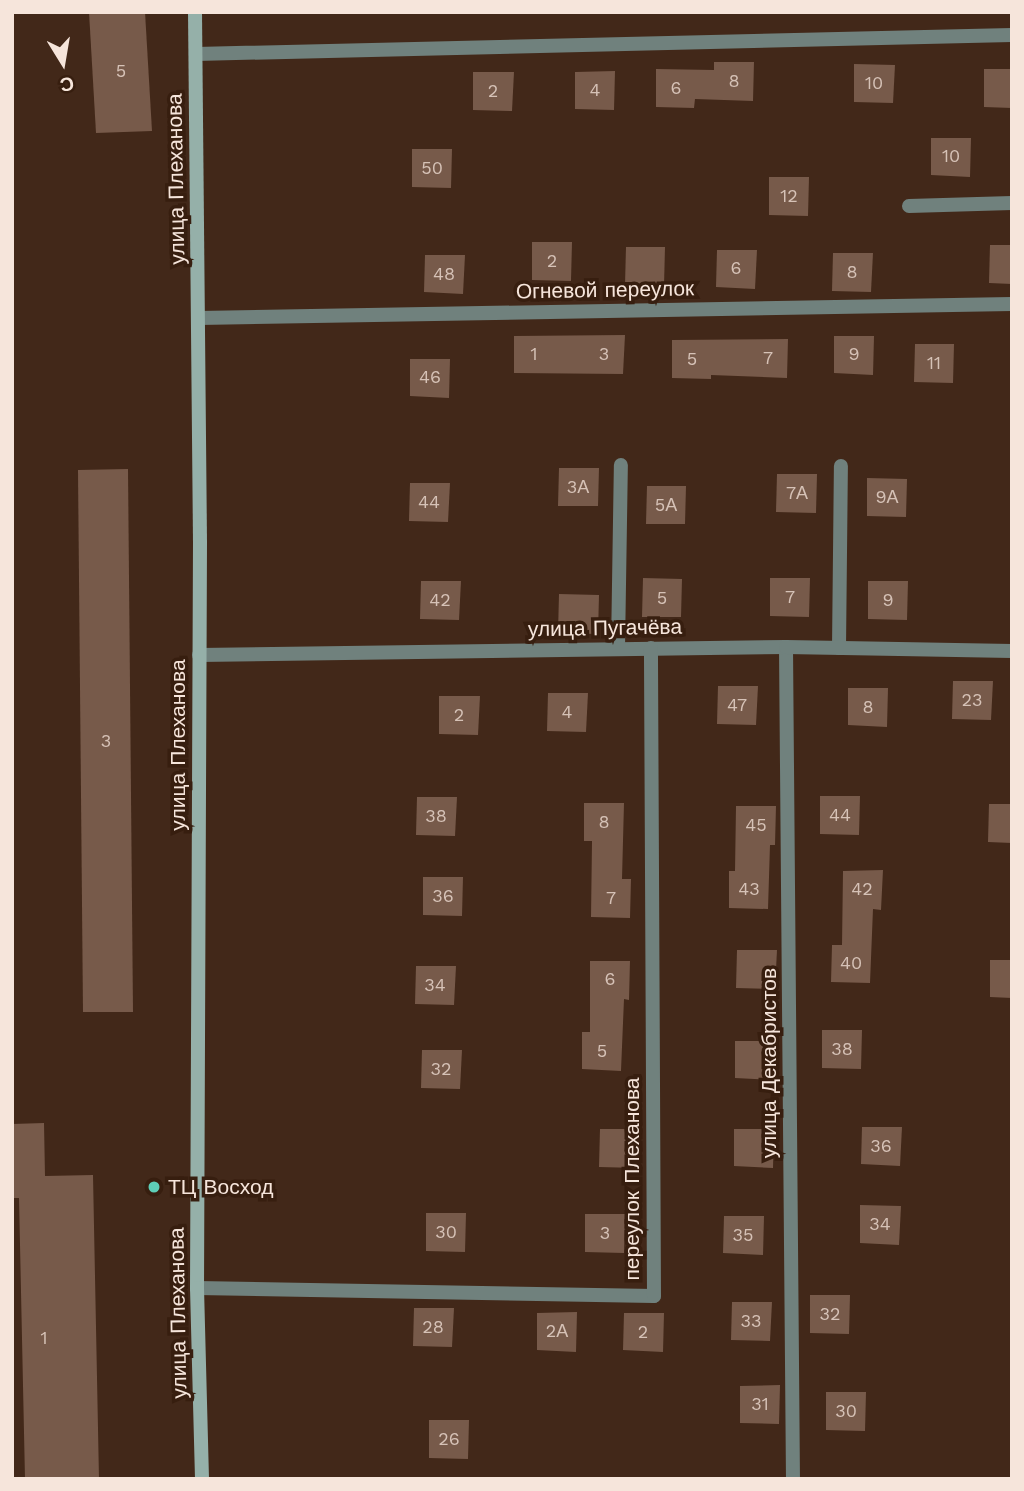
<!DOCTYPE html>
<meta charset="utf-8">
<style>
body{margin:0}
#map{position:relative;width:1024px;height:1491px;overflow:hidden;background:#422819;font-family:"Work Sans",sans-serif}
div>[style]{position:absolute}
.building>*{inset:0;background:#775a4a}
.street>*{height:14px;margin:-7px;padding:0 7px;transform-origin:7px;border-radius:7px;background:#70817d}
.secondary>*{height:14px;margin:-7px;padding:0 7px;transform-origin:7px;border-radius:7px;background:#95b0a9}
.dots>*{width:19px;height:19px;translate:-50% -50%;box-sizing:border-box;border:4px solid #371e0f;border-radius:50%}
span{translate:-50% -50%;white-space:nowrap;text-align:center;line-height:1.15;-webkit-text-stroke:7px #371e0f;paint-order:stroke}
.number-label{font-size:18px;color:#d6c2b7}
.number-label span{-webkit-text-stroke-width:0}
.street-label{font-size:21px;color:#f6e5db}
.poi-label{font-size:21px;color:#f6e5db}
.left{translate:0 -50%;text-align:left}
.frame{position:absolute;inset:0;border:14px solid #f6e5db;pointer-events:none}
.north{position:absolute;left:28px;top:28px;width:70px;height:70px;-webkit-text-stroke:5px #371e0f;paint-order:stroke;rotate:169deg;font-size:19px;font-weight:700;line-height:28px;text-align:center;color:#f6e5db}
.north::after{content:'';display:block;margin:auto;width:24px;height:32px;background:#f6e5db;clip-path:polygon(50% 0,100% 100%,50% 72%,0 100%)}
</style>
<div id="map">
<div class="building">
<div style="clip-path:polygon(89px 12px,145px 12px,152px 131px,96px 133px)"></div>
<div style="clip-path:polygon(714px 62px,754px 62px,753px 101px,695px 99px,694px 108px,656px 107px,656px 69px,714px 70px)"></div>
<div style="clip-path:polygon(854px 64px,895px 65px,893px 103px,854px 102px)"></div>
<div style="clip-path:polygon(984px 69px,1012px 69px,1012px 108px,984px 107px)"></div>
<div style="clip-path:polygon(615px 71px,614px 110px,575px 109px,575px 72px)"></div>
<div style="clip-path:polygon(473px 72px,514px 72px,512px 111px,473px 110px)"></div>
<div style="clip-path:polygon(931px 138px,971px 138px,970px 177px,931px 175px)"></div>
<div style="clip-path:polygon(412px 149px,452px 149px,451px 188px,412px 187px)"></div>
<div style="clip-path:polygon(769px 177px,809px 177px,808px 216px,769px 215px)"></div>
<div style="clip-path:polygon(532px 242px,572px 242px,571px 281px,532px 280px)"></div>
<div style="clip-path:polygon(990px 245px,1012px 245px,1012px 284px,989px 283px)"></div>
<div style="clip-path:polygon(626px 247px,665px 247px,664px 286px,625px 285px)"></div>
<div style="clip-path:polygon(717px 250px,757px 250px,755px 289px,716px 287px)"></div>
<div style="clip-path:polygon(833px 253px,873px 253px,871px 292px,832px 291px)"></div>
<div style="clip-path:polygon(425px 255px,465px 255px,463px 294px,424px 292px)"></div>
<div style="clip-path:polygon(625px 335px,623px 374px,514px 373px,514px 336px)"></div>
<div style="clip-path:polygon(834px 336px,874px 336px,873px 375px,834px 373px)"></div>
<div style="clip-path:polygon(788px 339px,787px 378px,711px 375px,711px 379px,672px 378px,672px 340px)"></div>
<div style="clip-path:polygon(915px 344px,954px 344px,953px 383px,914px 382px)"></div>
<div style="clip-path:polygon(410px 359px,450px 359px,449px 398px,410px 396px)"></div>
<div style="clip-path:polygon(559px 468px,599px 468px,598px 506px,558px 506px)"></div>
<div style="clip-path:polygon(128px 469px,133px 1012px,83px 1012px,78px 470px)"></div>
<div style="clip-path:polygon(777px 474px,817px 474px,816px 513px,776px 512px)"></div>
<div style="clip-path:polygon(867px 478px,907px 479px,906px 517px,867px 516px)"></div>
<div style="clip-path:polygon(410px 483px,450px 483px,448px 522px,409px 521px)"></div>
<div style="clip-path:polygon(647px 486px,686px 486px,685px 524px,646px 524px)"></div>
<div style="clip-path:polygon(643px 578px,682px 579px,681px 617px,642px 617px)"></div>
<div style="clip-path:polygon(770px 578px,810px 578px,809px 617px,770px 616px)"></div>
<div style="clip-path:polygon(421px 581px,461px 581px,459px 620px,420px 619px)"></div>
<div style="clip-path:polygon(868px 581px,908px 581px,907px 620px,868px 619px)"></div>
<div style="clip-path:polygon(559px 594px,599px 595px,598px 634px,558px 633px)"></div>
<div style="clip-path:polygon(953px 681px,993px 681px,991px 720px,952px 719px)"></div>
<div style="clip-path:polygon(718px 686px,758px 686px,756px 725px,717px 724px)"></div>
<div style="clip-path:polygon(848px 688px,888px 688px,887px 727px,848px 725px)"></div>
<div style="clip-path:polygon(548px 693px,588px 693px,586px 732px,547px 731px)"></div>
<div style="clip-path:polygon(439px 696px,480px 696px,478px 735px,439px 734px)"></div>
<div style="clip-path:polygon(820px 796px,860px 796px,859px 835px,820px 834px)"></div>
<div style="clip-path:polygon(417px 797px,457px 797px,455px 836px,416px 835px)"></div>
<div style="clip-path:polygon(584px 803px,624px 803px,622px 879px,631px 879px,630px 918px,591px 917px,592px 841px,584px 841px)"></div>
<div style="clip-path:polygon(989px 804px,1012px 804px,1012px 843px,988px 842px)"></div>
<div style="clip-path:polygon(736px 806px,776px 806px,775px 845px,770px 845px,768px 909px,729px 908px,729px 871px,735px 871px)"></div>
<div style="clip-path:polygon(883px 870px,881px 910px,873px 909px,870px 983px,831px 982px,832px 945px,842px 945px,843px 871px)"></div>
<div style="clip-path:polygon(423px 877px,463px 877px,462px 916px,423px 915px)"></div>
<div style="clip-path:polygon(737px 950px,777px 950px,775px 989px,736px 988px)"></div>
<div style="clip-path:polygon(990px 960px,1012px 960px,1012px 998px,990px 997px)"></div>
<div style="clip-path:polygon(590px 961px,630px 961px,629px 1000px,624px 999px,621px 1071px,582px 1069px,582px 1032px,590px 1032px)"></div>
<div style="clip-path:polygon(416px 966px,456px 966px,454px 1005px,415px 1004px)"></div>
<div style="clip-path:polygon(822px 1030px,862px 1030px,861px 1069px,822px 1068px)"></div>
<div style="clip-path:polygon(735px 1041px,775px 1041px,774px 1080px,735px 1078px)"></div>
<div style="clip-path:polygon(422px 1050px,462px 1050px,460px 1089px,421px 1088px)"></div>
<div style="clip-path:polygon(44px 1123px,45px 1176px,93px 1175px,99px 1479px,25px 1479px,19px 1198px,12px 1198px,12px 1124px)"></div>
<div style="clip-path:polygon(862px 1127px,902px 1127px,900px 1166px,861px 1164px)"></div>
<div style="clip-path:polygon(600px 1129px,640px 1129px,638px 1168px,599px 1167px)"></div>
<div style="clip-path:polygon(734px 1129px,774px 1129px,773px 1168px,734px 1166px)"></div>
<div style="clip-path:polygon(860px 1205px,901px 1206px,899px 1245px,860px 1243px)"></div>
<div style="clip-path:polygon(426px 1213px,466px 1213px,465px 1252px,426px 1251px)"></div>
<div style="clip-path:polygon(585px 1214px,625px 1214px,624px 1253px,585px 1252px)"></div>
<div style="clip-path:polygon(724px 1216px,764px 1216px,763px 1255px,723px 1253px)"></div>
<div style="clip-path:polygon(810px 1295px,850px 1295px,849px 1334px,810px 1333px)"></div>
<div style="clip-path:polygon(732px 1302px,772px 1302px,770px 1341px,731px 1340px)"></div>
<div style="clip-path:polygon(414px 1308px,454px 1308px,452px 1347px,413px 1346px)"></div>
<div style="clip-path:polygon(577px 1312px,576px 1352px,537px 1350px,537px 1313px)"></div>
<div style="clip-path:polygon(624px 1313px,664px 1313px,663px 1352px,623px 1350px)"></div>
<div style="clip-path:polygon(780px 1385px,779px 1424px,740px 1423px,740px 1386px)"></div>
<div style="clip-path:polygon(826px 1392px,866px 1392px,865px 1431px,826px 1430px)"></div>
<div style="clip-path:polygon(429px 1420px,469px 1420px,468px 1459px,429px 1458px)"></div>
</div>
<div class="street">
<div style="left:196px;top:54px;width:816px;rotate:-1.33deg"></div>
<div style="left:909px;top:206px;width:103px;rotate:-1.7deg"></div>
<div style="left:199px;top:318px;width:813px;rotate:-0.99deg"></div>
<div style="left:786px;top:647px;width:832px;rotate:89.52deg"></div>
<div style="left:618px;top:648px;width:183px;rotate:-89.1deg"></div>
<div style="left:839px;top:648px;width:182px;rotate:-89.4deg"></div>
<div style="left:199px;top:655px;width:587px;rotate:-0.78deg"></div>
<div style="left:786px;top:647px;width:226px;rotate:1deg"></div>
<div style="left:197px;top:1288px;width:457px;rotate:1deg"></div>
<div style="left:654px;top:1296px;width:648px;rotate:-90.27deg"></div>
</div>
<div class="secondary">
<div style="left:195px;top:12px;width:530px;rotate:89.46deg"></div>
<div style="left:200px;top:542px;width:746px;rotate:90.23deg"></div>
<div style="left:197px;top:1288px;width:191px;rotate:88.5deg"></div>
</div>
<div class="dots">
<div style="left:154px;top:1187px;background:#5eceb7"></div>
</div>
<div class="number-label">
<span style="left:121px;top:71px">5</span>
<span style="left:734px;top:81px">8</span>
<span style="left:874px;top:83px">10</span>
<span style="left:676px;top:88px">6</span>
<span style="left:595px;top:90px">4</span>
<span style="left:493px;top:91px">2</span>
<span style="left:951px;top:156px">10</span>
<span style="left:432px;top:168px">50</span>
<span style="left:789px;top:196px">12</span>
<span style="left:552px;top:261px">2</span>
<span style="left:736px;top:268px">6</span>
<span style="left:852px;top:272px">8</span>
<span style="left:444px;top:274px">48</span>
<span style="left:534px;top:354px">1</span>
<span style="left:604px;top:354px">3</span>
<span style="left:854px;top:354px">9</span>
<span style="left:768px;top:358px">7</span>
<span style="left:692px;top:359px">5</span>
<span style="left:934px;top:363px">11</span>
<span style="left:430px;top:377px">46</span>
<span style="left:578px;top:487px">3А</span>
<span style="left:797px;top:493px">7А</span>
<span style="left:887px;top:497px">9А</span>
<span style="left:429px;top:502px">44</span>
<span style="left:666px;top:505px">5А</span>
<span style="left:790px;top:597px">7</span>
<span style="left:662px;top:598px">5</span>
<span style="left:440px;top:600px">42</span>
<span style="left:888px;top:600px">9</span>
<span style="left:972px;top:700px">23</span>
<span style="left:737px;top:705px">47</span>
<span style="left:868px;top:707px">8</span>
<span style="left:567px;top:712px">4</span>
<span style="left:459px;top:715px">2</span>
<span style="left:106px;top:741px">3</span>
<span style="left:840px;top:815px">44</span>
<span style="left:436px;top:816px">38</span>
<span style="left:604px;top:822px">8</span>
<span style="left:756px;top:825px">45</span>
<span style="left:749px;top:889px">43</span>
<span style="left:862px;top:889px">42</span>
<span style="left:443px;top:896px">36</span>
<span style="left:611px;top:898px">7</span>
<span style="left:851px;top:963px">40</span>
<span style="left:610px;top:979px">6</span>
<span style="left:435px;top:985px">34</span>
<span style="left:842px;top:1049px">38</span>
<span style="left:602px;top:1051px">5</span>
<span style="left:441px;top:1069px">32</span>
<span style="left:881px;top:1146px">36</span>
<span style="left:880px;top:1224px">34</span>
<span style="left:446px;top:1232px">30</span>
<span style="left:605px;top:1233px">3</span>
<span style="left:743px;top:1235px">35</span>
<span style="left:830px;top:1314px">32</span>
<span style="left:751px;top:1321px">33</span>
<span style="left:433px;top:1327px">28</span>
<span style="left:557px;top:1331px">2А</span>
<span style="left:643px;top:1332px">2</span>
<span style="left:44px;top:1338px">1</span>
<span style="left:760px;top:1404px">31</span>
<span style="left:846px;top:1411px">30</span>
<span style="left:449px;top:1439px">26</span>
</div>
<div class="street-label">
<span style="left:176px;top:179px;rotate:-91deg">улица Плеханова</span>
<span style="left:605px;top:290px;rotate:-1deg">Огневой переулок</span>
<span style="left:605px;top:628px;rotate:-1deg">улица Пугачёва</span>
<span style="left:178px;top:745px;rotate:-90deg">улица Плеханова</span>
<span style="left:769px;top:1063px;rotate:-90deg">улица Декабристов</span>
<span style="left:632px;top:1179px;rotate:-90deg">переулок Плеханова</span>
<span style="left:178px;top:1313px;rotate:-91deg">улица Плеханова</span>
</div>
<div class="poi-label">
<span class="left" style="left:168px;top:1187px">ТЦ Восход</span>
</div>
<div class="frame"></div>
<div class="north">С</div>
</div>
